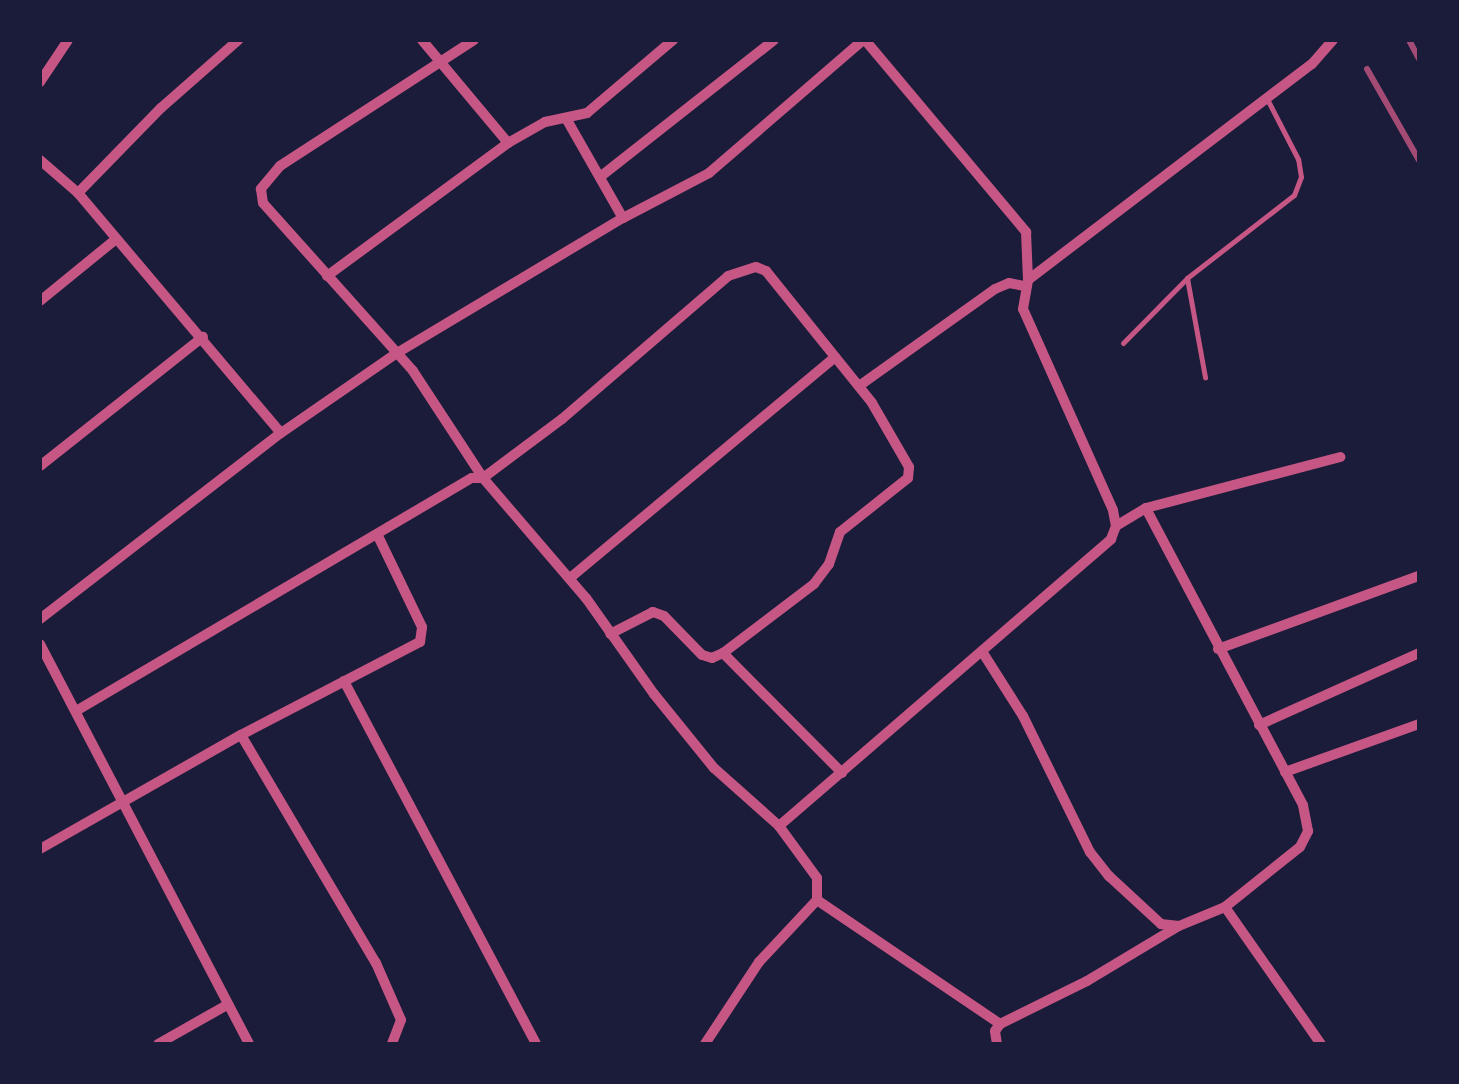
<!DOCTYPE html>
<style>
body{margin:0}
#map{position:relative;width:1459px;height:1084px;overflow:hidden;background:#1b1b3a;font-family:Literata,serif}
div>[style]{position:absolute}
.service>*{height:5px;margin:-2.5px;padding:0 2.5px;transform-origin:2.5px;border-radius:2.5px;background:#c65784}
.minor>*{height:10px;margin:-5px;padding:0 5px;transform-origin:5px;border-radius:5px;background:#c65784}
.rail>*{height:6px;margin:-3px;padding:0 3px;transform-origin:3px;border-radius:3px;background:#a44b75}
span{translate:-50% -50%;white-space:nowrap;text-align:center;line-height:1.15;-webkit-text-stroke:9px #1b1b3a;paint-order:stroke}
.frame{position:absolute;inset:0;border:42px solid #1b1b3a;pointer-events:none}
</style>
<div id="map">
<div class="service">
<div style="left:1187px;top:278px;width:101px;rotate:79.7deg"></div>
<div style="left:1123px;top:343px;width:91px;rotate:-45.4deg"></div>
<div style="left:1187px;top:278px;width:135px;rotate:-37.8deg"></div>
<div style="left:1294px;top:195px;width:19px;rotate:-69deg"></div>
<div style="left:1301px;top:177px;width:18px;rotate:-99deg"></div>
<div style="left:1298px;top:159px;width:65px;rotate:-117.3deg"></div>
</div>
<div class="minor">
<div style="left:422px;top:40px;width:134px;rotate:50.1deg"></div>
<div style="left:474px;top:40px;width:231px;rotate:147deg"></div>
<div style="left:280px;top:166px;width:30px;rotate:130deg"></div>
<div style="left:261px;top:189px;width:14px;rotate:82deg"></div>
<div style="left:263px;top:203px;width:225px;rotate:48.2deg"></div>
<div style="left:413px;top:371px;width:128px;rotate:56.8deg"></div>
<div style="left:483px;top:478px;width:158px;rotate:49.4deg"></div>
<div style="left:586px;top:598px;width:118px;rotate:54.7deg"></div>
<div style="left:654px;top:694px;width:95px;rotate:51deg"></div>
<div style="left:714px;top:768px;width:87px;rotate:41.7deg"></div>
<div style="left:779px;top:826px;width:64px;rotate:53.8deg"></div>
<div style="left:817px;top:878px;width:22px;rotate:90deg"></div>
<div style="left:817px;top:900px;width:85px;rotate:133.1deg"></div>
<div style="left:759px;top:962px;width:98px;rotate:123.4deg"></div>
<div style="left:865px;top:40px;width:251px;rotate:50deg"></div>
<div style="left:1026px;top:232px;width:47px;rotate:87.6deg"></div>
<div style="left:40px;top:82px;width:50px;rotate:-56.3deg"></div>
<div style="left:567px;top:120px;width:113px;rotate:60.3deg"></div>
<div style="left:40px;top:160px;width:50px;rotate:41deg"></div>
<div style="left:78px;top:193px;width:314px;rotate:49.8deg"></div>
<div style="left:600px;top:177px;width:221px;rotate:-38.2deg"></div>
<div style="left:78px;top:193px;width:119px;rotate:-45.7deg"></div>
<div style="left:161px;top:108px;width:103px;rotate:-41.4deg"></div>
<div style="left:327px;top:276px;width:225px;rotate:-36.3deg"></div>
<div style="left:508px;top:143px;width:43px;rotate:-29.6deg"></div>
<div style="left:545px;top:122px;width:43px;rotate:-12.1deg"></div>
<div style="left:587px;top:113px;width:113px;rotate:-40.3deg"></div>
<div style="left:40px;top:301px;width:98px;rotate:-39.2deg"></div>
<div style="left:859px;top:386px;width:167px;rotate:-35.5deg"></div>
<div style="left:995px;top:289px;width:15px;rotate:-23deg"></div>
<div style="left:1009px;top:283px;width:16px;rotate:11deg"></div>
<div style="left:40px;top:466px;width:208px;rotate:-38.4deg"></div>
<div style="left:1116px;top:526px;width:35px;rotate:-31deg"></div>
<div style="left:1146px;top:508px;width:201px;rotate:-14.7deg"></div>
<div style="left:570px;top:578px;width:345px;rotate:-39.8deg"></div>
<div style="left:40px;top:619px;width:304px;rotate:-37.7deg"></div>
<div style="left:281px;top:433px;width:141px;rotate:-34.6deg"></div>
<div style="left:397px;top:353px;width:263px;rotate:-30.9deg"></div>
<div style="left:623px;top:218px;width:97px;rotate:-27.6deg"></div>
<div style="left:709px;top:173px;width:203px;rotate:-40.8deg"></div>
<div style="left:40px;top:644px;width:451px;rotate:62.4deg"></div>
<div style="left:1218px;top:649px;width:214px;rotate:-20deg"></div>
<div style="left:723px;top:653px;width:169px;rotate:45.2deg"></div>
<div style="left:983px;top:653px;width:75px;rotate:57.6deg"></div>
<div style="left:1023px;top:716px;width:152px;rotate:63.8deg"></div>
<div style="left:1090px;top:852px;width:31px;rotate:52deg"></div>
<div style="left:1109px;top:876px;width:71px;rotate:42.7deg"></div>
<div style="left:1161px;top:924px;width:18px;rotate:6deg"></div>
<div style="left:1179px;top:926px;width:50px;rotate:-22.4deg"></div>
<div style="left:1225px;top:907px;width:96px;rotate:-38.7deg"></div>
<div style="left:1300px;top:847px;width:18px;rotate:-63deg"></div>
<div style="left:1308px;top:831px;width:26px;rotate:-101deg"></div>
<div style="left:1303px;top:805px;width:336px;rotate:-117.9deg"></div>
<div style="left:344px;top:681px;width:411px;rotate:62.1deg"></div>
<div style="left:76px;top:711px;width:459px;rotate:-30.5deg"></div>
<div style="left:472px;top:478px;width:11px"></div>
<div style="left:483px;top:478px;width:99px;rotate:-36.8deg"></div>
<div style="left:562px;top:419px;width:219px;rotate:-40.7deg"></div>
<div style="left:728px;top:276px;width:29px;rotate:-18deg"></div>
<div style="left:756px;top:267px;width:11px;rotate:22deg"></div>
<div style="left:766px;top:271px;width:169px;rotate:51.2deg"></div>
<div style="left:872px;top:403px;width:74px;rotate:60deg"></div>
<div style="left:909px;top:467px;width:11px;rotate:95deg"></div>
<div style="left:908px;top:478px;width:87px;rotate:141.5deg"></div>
<div style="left:840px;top:532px;width:34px;rotate:109deg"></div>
<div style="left:829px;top:564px;width:25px;rotate:127deg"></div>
<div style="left:814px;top:584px;width:114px;rotate:142.8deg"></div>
<div style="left:723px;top:653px;width:12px;rotate:156deg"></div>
<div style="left:712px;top:658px;width:10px;rotate:-163deg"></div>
<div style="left:702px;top:655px;width:54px;rotate:-134.3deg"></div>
<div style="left:664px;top:616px;width:12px;rotate:-160deg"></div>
<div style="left:653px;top:612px;width:48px;rotate:152.9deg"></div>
<div style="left:1259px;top:725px;width:175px;rotate:-24.2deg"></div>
<div style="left:241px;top:735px;width:265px;rotate:59.4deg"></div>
<div style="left:376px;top:963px;width:62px;rotate:66.3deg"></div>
<div style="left:401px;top:1020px;width:26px;rotate:111deg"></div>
<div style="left:1285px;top:772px;width:142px;rotate:-19.7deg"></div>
<div style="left:779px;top:826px;width:439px;rotate:-40.8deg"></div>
<div style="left:1111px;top:539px;width:14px;rotate:-69deg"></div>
<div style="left:1116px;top:526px;width:16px;rotate:-101deg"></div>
<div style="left:1113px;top:510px;width:220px;rotate:-114.1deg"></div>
<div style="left:1023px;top:309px;width:29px;rotate:-80deg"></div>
<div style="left:1028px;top:280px;width:357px;rotate:-37.3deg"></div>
<div style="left:1312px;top:64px;width:32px;rotate:-49deg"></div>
<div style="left:40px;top:849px;width:231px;rotate:-29.6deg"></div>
<div style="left:241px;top:735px;width:202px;rotate:-27.5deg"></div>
<div style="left:420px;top:642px;width:15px;rotate:-82deg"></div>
<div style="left:422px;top:627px;width:103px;rotate:-115.8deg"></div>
<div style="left:817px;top:900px;width:221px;rotate:34.1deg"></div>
<div style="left:1225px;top:907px;width:167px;rotate:55deg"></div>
<div style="left:158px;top:1044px;width:79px;rotate:-29.5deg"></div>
<div style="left:997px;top:1044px;width:13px;rotate:-99deg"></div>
<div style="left:995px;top:1031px;width:9px;rotate:-54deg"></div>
<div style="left:1000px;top:1024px;width:97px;rotate:-26.3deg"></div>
<div style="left:1087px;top:981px;width:105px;rotate:-31deg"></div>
</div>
<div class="rail">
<div style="left:1409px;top:40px;width:21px;rotate:62deg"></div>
<div style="left:1367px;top:69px;width:105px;rotate:60.3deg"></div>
</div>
<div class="frame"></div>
</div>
